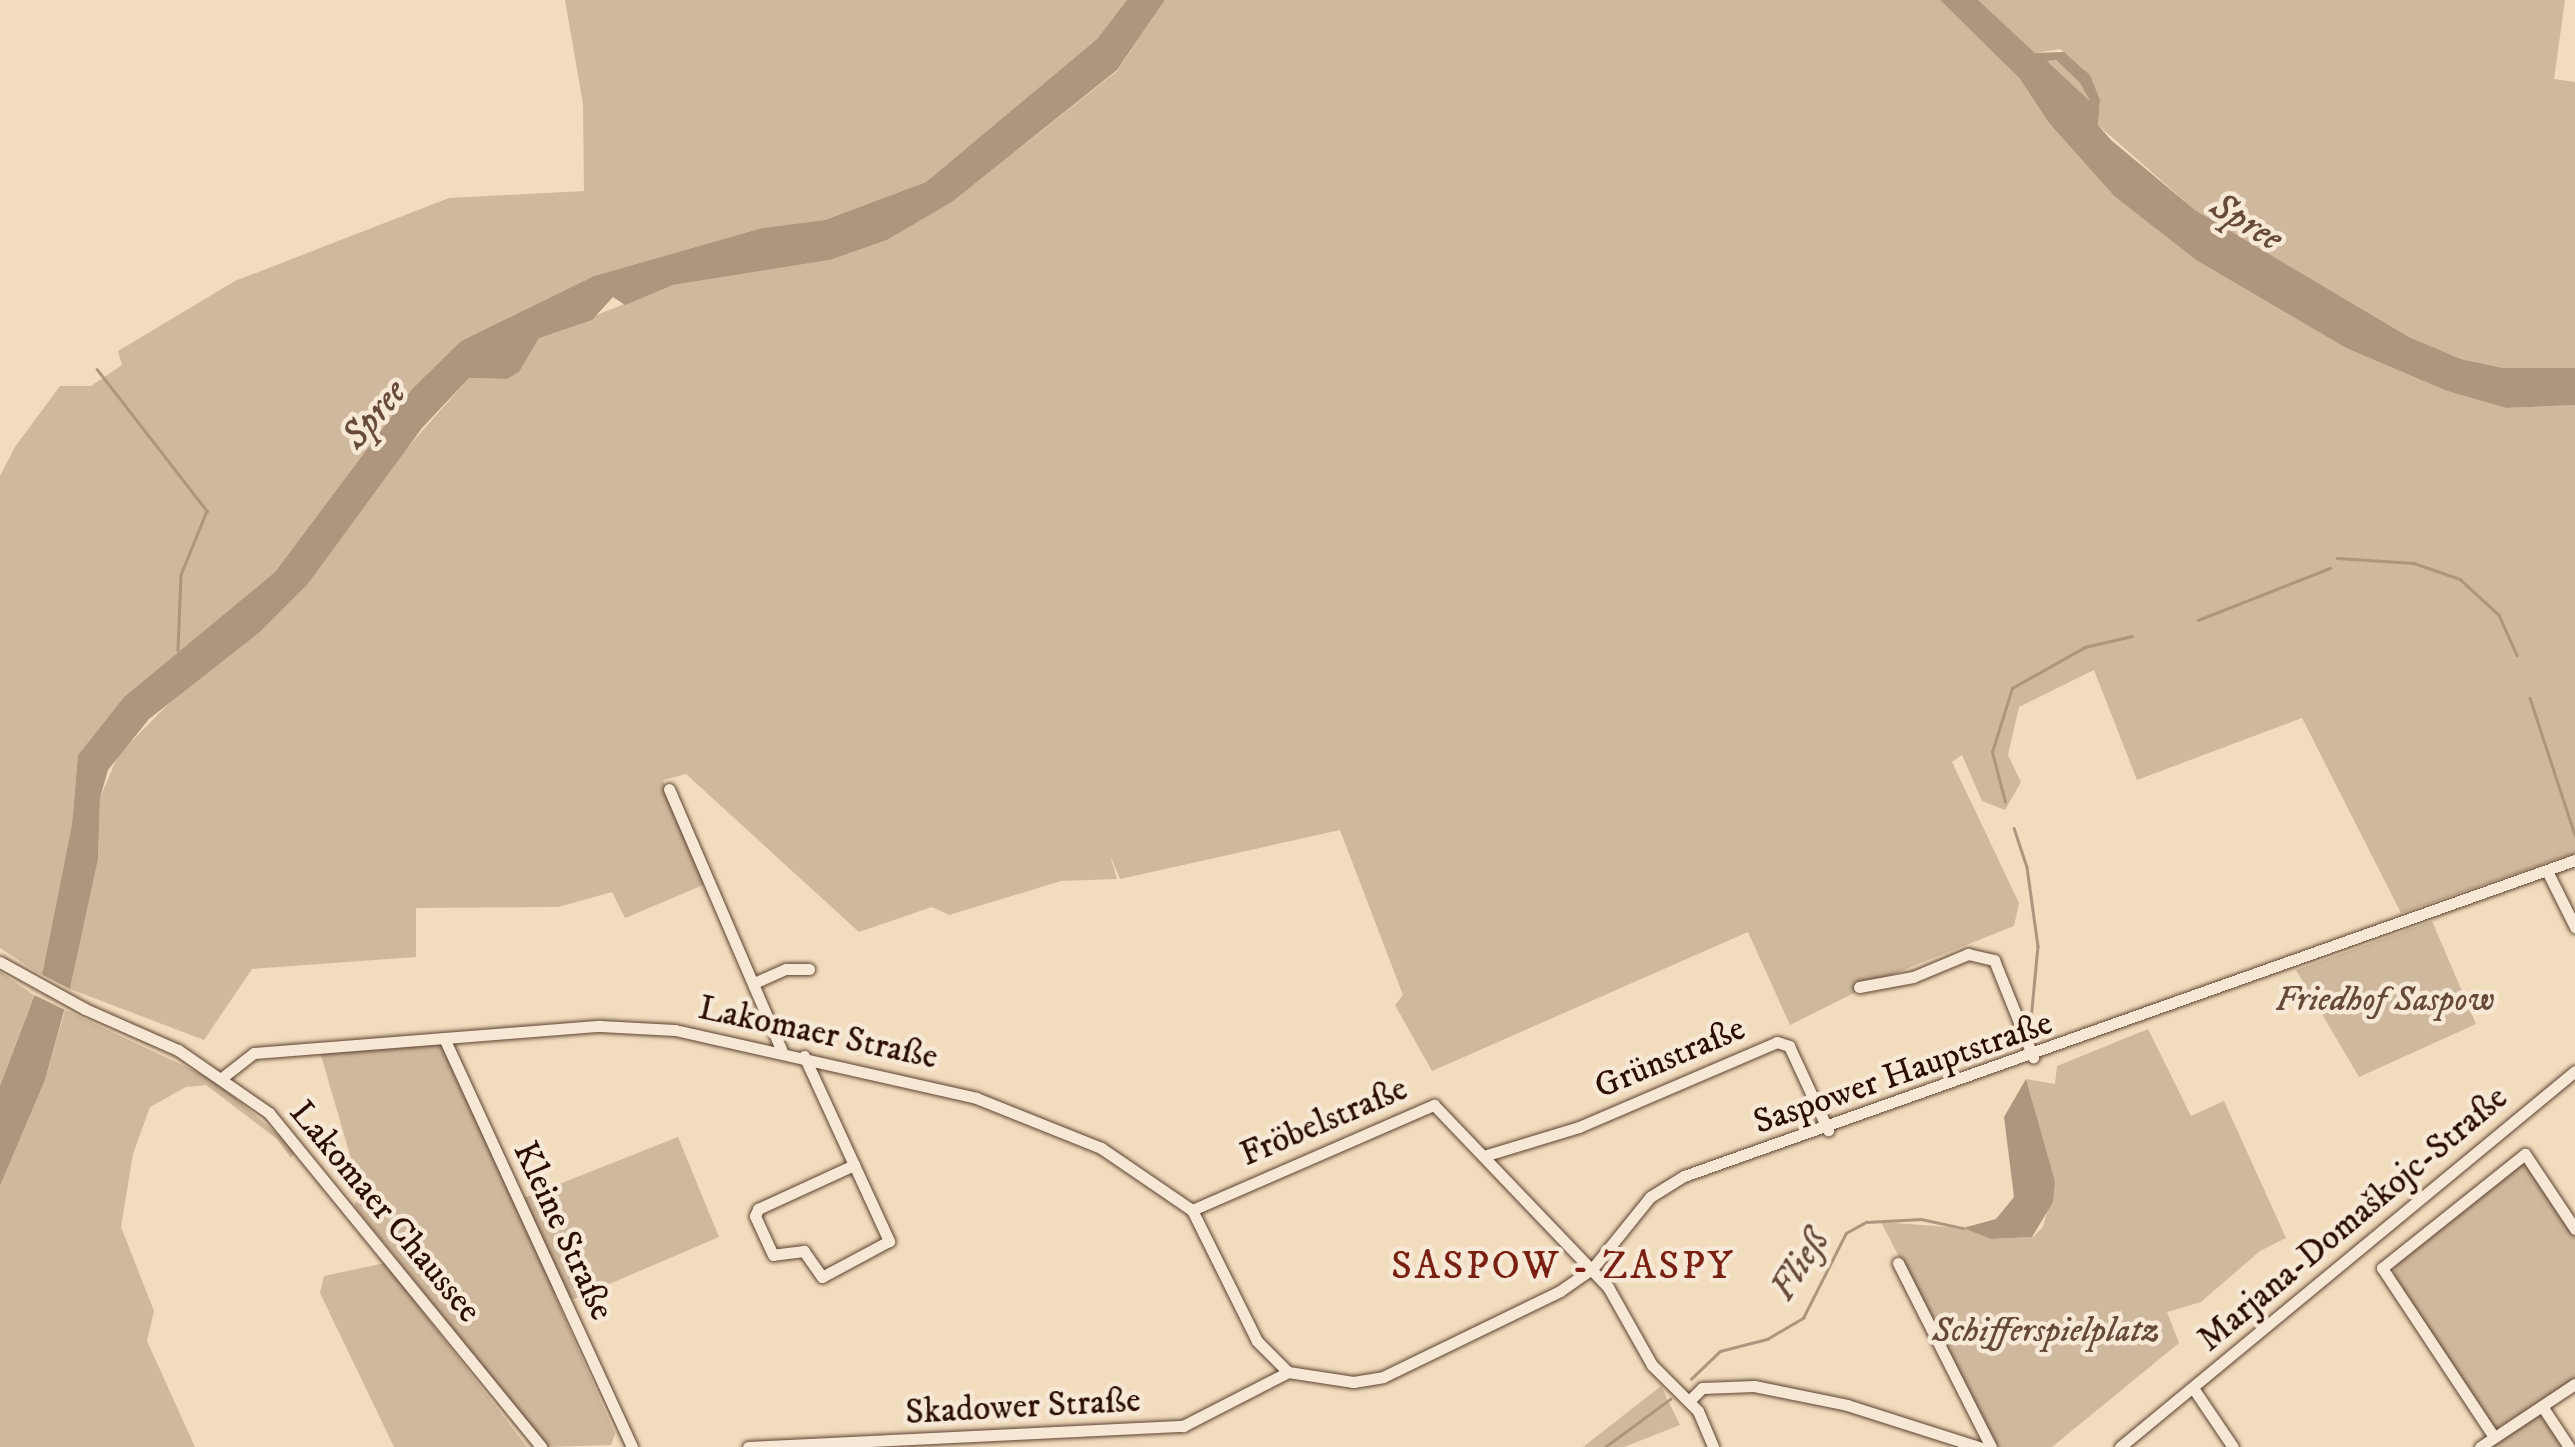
<!DOCTYPE html>
<meta charset="utf-8">
<style>
body{margin:0}
#map{position:relative;width:2575px;height:1447px;overflow:hidden;background:#f1dcbe;font-family:"IM FELL DW Pica",serif}
div>[style]{position:absolute}
.green>*{inset:0;background:#cfb99e}
.water>*{inset:0;background:#ad967d}
.pier>*{inset:0;background:#f1dcbe}
.stream>*{height:2.5px;margin:-1.25px;padding:0 1.25px;transform-origin:1.25px;border-radius:1.25px;background:#ad967d}
.roads{filter:drop-shadow(0 0 2px #5c4230) drop-shadow(0 0 2px #5c4230)}
.minor>*{height:11px;margin:-5.5px;padding:0 5.5px;transform-origin:5.5px;border-radius:5.5px;background:#f6e8d5}
span{translate:-50% -50%;white-space:nowrap;text-align:center;line-height:1.15;-webkit-text-stroke:9px #f6e8d5;paint-order:stroke}
.park-label{font-size:35px;color:#644a37;font-style:italic}
.street-label{font-size:35px;color:#2a0e00}
.water-label{font-size:38px;color:#654b38;font-style:italic}
.quarter-label{font-size:40px;color:#7a1f14;letter-spacing:2.5px}
</style>
<div id="map">
<div class="green">
<div style="clip-path:polygon(565px 0,1127px 0,1097px 39px,926px 182px,825px 220px,762px 228px,594px 276px,461px 341px,412px 389px,275px 572px,124px 697px,78px 755px,72px 824px,42px 975px,32px 969px,0 948px,0 476px,15px 447px,60px 386px,91px 386px,122px 365px,118px 351px,235px 281px,449px 198px,584px 191px,583px 104px)"></div>
<div style="clip-path:polygon(1165px 0,1940px 0,2020px 79px,2049px 123px,2114px 196px,2196px 260px,2346px 348px,2447px 391px,2506px 408px,2575px 405px,2575px 853px,2401px 913px,2302px 718px,2137px 780px,2094px 670px,2019px 707px,2008px 755px,2021px 782px,2005px 810px,1982px 801px,1962px 755px,1952px 762px,2019px 903px,2014px 926px,1888px 976px,1790px 1025px,1748px 932px,1432px 1071px,1395px 1005px,1403px 995px,1340px 830px,1120px 879px,1110px 855px,1117px 879px,1061px 881px,949px 915px,932px 907px,859px 932px,686px 774px,663px 780px,708px 883px,625px 918px,612px 892px,558px 907px,416px 908px,416px 957px,252px 969px,204px 1040px,70px 989px,98px 858px,100px 798px,118px 755px,192px 680px,261px 631px,307px 585px,386px 472px,469px 378px,507px 379px,519px 372px,538px 338px,673px 285px,830px 260px,887px 240px,952px 202px,1117px 71px)"></div>
<div style="clip-path:polygon(1977px 0,2565px 0,2554px 79px,2575px 82px,2575px 368px,2503px 368px,2461px 359px,2409px 337px,2195px 210px,2098px 125px,2100px 100px,2084px 69px,2060px 49px,2035px 53px)"></div>
<div style="clip-path:polygon(2056px 60px,2080px 83px,2090px 101px,2047px 61px)"></div>
<div style="clip-path:polygon(2432px 921px,2476px 1024px,2359px 1077px,2296px 970px)"></div>
<div style="clip-path:polygon(0 972px,34px 995px,0 1086px)"></div>
<div style="clip-path:polygon(65px 1010px,214px 1080px,296px 1150px,291px 1158px,277px 1139px,206px 1085px,186px 1087px,150px 1107px,133px 1154px,121px 1227px,154px 1311px,147px 1341px,195px 1447px,0 1447px,0 1186px,45px 1080px)"></div>
<div style="clip-path:polygon(2148px 1029px,2191px 1116px,2224px 1101px,2286px 1238px,2260px 1251px,2201px 1302px,2167px 1312px,2179px 1343px,2052px 1447px,1998px 1447px,1881px 1222px,1963px 1228px,1992px 1239px,2033px 1237px,2043px 1227px,2055px 1181px,2026px 1079px,2055px 1084px,2057px 1066px)"></div>
<div style="clip-path:polygon(452px 1041px,524px 1198px,678px 1137px,719px 1237px,574px 1299px,554px 1294px,615px 1434px,611px 1445px,547px 1447px,354px 1205px,361px 1193px,320px 1052px)"></div>
<div style="clip-path:polygon(2517px 1165px,2529px 1166px,2575px 1235px,2575px 1378px,2495px 1430px,2394px 1278px,2395px 1266px)"></div>
<div style="clip-path:polygon(385px 1263px,527px 1447px,394px 1447px,320px 1293px,324px 1276px)"></div>
<div style="clip-path:polygon(1661px 1386px,1680px 1425px,1624px 1447px,1583px 1447px)"></div>
<div style="clip-path:polygon(2540px 1414px,2562px 1447px,2491px 1447px)"></div>
</div>
<div class="water">
<div style="clip-path:polygon(1127px 0,1165px 0,1117px 70px,952px 202px,887px 240px,830px 260px,673px 285px,625px 305px,613px 297px,592px 320px,539px 338px,519px 372px,507px 379px,469px 378px,422px 428px,307px 585px,261px 631px,149px 719px,108px 770px,100px 798px,98px 859px,70px 989px,45px 1080px,0 1186px,0 1086px,42px 975px,72px 824px,78px 755px,124px 697px,275px 572px,412px 389px,461px 341px,594px 276px,762px 228px,825px 220px,926px 182px,1097px 39px)"></div>
<div style="clip-path:polygon(evenodd,1940px 0,1978px 0,2035px 53px,2064px 52px,2090px 75px,2100px 100px,2098px 125px,2111px 140px,2195px 210px,2409px 337px,2461px 359px,2503px 368px,2575px 368px,2575px 405px,2506px 408px,2447px 391px,2346px 348px,2196px 260px,2114px 196px,2049px 123px,2020px 79px,1940px 0,2056px 60px,2080px 83px,2090px 101px,2047px 61px,2056px 60px)"></div>
<div style="clip-path:polygon(2026px 1079px,2055px 1181px,2053px 1202px,2032px 1237px,1991px 1239px,1963px 1228px,1996px 1219px,2014px 1197px,2004px 1117px)"></div>
</div>
<div class="pier">
<div style="clip-path:polygon(37px 972px,70px 989px,65px 1010px,30px 993px)"></div>
</div>
<div class="stream">
<div style="left:97px;top:369px;width:180px;rotate:52.2deg"></div>
<div style="left:207px;top:511px;width:69px;rotate:112.1deg"></div>
<div style="left:181px;top:575px;width:75px;rotate:92.3deg"></div>
<div style="left:2337px;top:558px;width:77px;rotate:3.7deg"></div>
<div style="left:2414px;top:563px;width:49px;rotate:19.2deg"></div>
<div style="left:2460px;top:579px;width:53px;rotate:42.7deg"></div>
<div style="left:2499px;top:615px;width:44px;rotate:65.8deg"></div>
<div style="left:2198px;top:620px;width:142px;rotate:-21.5deg"></div>
<div style="left:2530px;top:698px;width:144px;rotate:71.8deg"></div>
<div style="left:2005px;top:802px;width:52px;rotate:-104.6deg"></div>
<div style="left:1992px;top:752px;width:67px;rotate:-72.6deg"></div>
<div style="left:2012px;top:688px;width:84px;rotate:-29.3deg"></div>
<div style="left:2085px;top:647px;width:48px;rotate:-13.2deg"></div>
<div style="left:2014px;top:828px;width:41px;rotate:71.6deg"></div>
<div style="left:2027px;top:867px;width:80px;rotate:82.1deg"></div>
<div style="left:2038px;top:946px;width:74px;rotate:95.4deg"></div>
<div style="left:1691px;top:1379px;width:40px;rotate:-44deg"></div>
<div style="left:1720px;top:1351px;width:49px;rotate:-14.3deg"></div>
<div style="left:1767px;top:1339px;width:42px;rotate:-30.3deg"></div>
<div style="left:1803px;top:1318px;width:95px;rotate:-63.2deg"></div>
<div style="left:1846px;top:1233px;width:23px;rotate:-29deg"></div>
<div style="left:1866px;top:1222px;width:55px;rotate:-3.1deg"></div>
<div style="left:1921px;top:1219px;width:43px;rotate:12.1deg"></div>
<div style="left:1605px;top:1447px;width:81px;rotate:-36.4deg"></div>
</div>
<div class="roads">
<div class="minor">
<div style="left:669px;top:789px;width:285px;rotate:66.7deg"></div>
<div style="left:2547px;top:871px;width:63px;rotate:63.4deg"></div>
<div style="left:0;top:962px;width:97px;rotate:28.9deg"></div>
<div style="left:85px;top:1009px;width:102px;rotate:23.8deg"></div>
<div style="left:178px;top:1050px;width:111px;rotate:34.7deg"></div>
<div style="left:269px;top:1113px;width:431px;rotate:50.8deg"></div>
<div style="left:754px;top:983px;width:35px;rotate:-24deg"></div>
<div style="left:786px;top:969px;width:23px"></div>
<div style="left:1859px;top:987px;width:55px;rotate:-10.5deg"></div>
<div style="left:1913px;top:977px;width:60px;rotate:-22.7deg"></div>
<div style="left:1968px;top:954px;width:27px;rotate:13deg"></div>
<div style="left:1994px;top:960px;width:105px;rotate:68.1deg"></div>
<div style="left:444px;top:1038px;width:450px;rotate:65.3deg"></div>
<div style="left:804px;top:1056px;width:204px;rotate:65.3deg"></div>
<div style="left:889px;top:1241px;width:76px;rotate:151.8deg"></div>
<div style="left:822px;top:1277px;width:32px;rotate:-125deg"></div>
<div style="left:804px;top:1251px;width:31px;rotate:173deg"></div>
<div style="left:773px;top:1255px;width:43px;rotate:-114.8deg"></div>
<div style="left:755px;top:1216px;width:8px;rotate:-67deg"></div>
<div style="left:758px;top:1209px;width:106px;rotate:-24.6deg"></div>
<div style="left:223px;top:1077px;width:39px;rotate:-38deg"></div>
<div style="left:254px;top:1053px;width:347px;rotate:-4.5deg"></div>
<div style="left:600px;top:1026px;width:75px;rotate:3.1deg"></div>
<div style="left:675px;top:1030px;width:309px;rotate:12.7deg"></div>
<div style="left:976px;top:1098px;width:135px;rotate:21.8deg"></div>
<div style="left:1101px;top:1148px;width:110px;rotate:34.3deg"></div>
<div style="left:1192px;top:1210px;width:146px;rotate:63.6deg"></div>
<div style="left:1257px;top:1341px;width:44px;rotate:45deg"></div>
<div style="left:1484px;top:1156px;width:99px;rotate:-17deg"></div>
<div style="left:1579px;top:1127px;width:215px;rotate:-23.2deg"></div>
<div style="left:1777px;top:1042px;width:13px;rotate:18deg"></div>
<div style="left:1789px;top:1046px;width:93px;rotate:65.1deg"></div>
<div style="left:1192px;top:1210px;width:264px;rotate:-23.5deg"></div>
<div style="left:1434px;top:1105px;width:252px;rotate:46.3deg"></div>
<div style="left:1608px;top:1287px;width:90px;rotate:60.6deg"></div>
<div style="left:1652px;top:1365px;width:65px;rotate:45deg"></div>
<div style="left:1698px;top:1411px;width:39px;rotate:67deg"></div>
<div style="left:1898px;top:1263px;width:206px;rotate:63.2deg"></div>
<div style="left:1288px;top:1372px;width:66px;rotate:8.7deg"></div>
<div style="left:1353px;top:1382px;width:30px;rotate:-9deg"></div>
<div style="left:1383px;top:1377px;width:197px;rotate:-25.9deg"></div>
<div style="left:1560px;top:1291px;width:39px;rotate:-35deg"></div>
<div style="left:1592px;top:1269px;width:92px;rotate:-51.1deg"></div>
<div style="left:1650px;top:1197px;width:40px;rotate:-32deg"></div>
<div style="left:1684px;top:1176px;width:945px;rotate:-19.53deg"></div>
<div style="left:2193px;top:1388px;width:71px;rotate:55.9deg"></div>
<div style="left:1689px;top:1401px;width:18px;rotate:-45deg"></div>
<div style="left:1702px;top:1388px;width:52px;rotate:-2.2deg"></div>
<div style="left:1754px;top:1386px;width:95px;rotate:11.5deg"></div>
<div style="left:1847px;top:1405px;width:139px;rotate:17.7deg"></div>
<div style="left:2542px;top:1406px;width:49px;rotate:56.6deg"></div>
<div style="left:2494px;top:1437px;width:203px;rotate:-123.5deg"></div>
<div style="left:2382px;top:1268px;width:183px;rotate:-38.6deg"></div>
<div style="left:2525px;top:1154px;width:90px;rotate:56.3deg"></div>
<div style="left:748px;top:1447px;width:436px;rotate:-2.8deg"></div>
<div style="left:1183px;top:1426px;width:118px;rotate:-27.2deg"></div>
<div style="left:2120px;top:1447px;width:590px;rotate:-39.57deg"></div>
<div style="left:2480px;top:1447px;width:114px;rotate:-33.6deg"></div>
</div>
</div>
<div class="park-label">
<span style="left:2385px;top:1000px">Friedhof Saspow</span>
<span style="left:2046px;top:1331px">Schifferspielplatz</span>
</div>
<div class="street-label">
<span style="left:818px;top:1033px;rotate:12deg">Lakomaer Straße</span>
<span style="left:1670px;top:1058px;rotate:-23deg">Grünstraße</span>
<span style="left:1903px;top:1073px;rotate:-19deg">Saspower Hauptstraße</span>
<span style="left:1324px;top:1122px;rotate:-23deg">Fröbelstraße</span>
<span style="left:385px;top:1212px;rotate:50deg">Lakomaer Chaussee</span>
<span style="left:2353px;top:1219px;rotate:-40deg">Marjana-Domaškojc-Straße</span>
<span style="left:563px;top:1231px;rotate:65deg">Kleine Straße</span>
<span style="left:1023px;top:1407px;rotate:-3deg">Skadower Straße</span>
</div>
<div class="water-label">
<span style="left:2246px;top:223px;rotate:31deg">Spree</span>
<span style="left:375px;top:415px;rotate:-50deg">Spree</span>
<span style="left:1800px;top:1265px;rotate:-58deg">Fließ</span>
</div>
<div class="quarter-label">
<span style="left:1563px;top:1267px">SASPOW - ZASPY</span>
</div>
</div>
